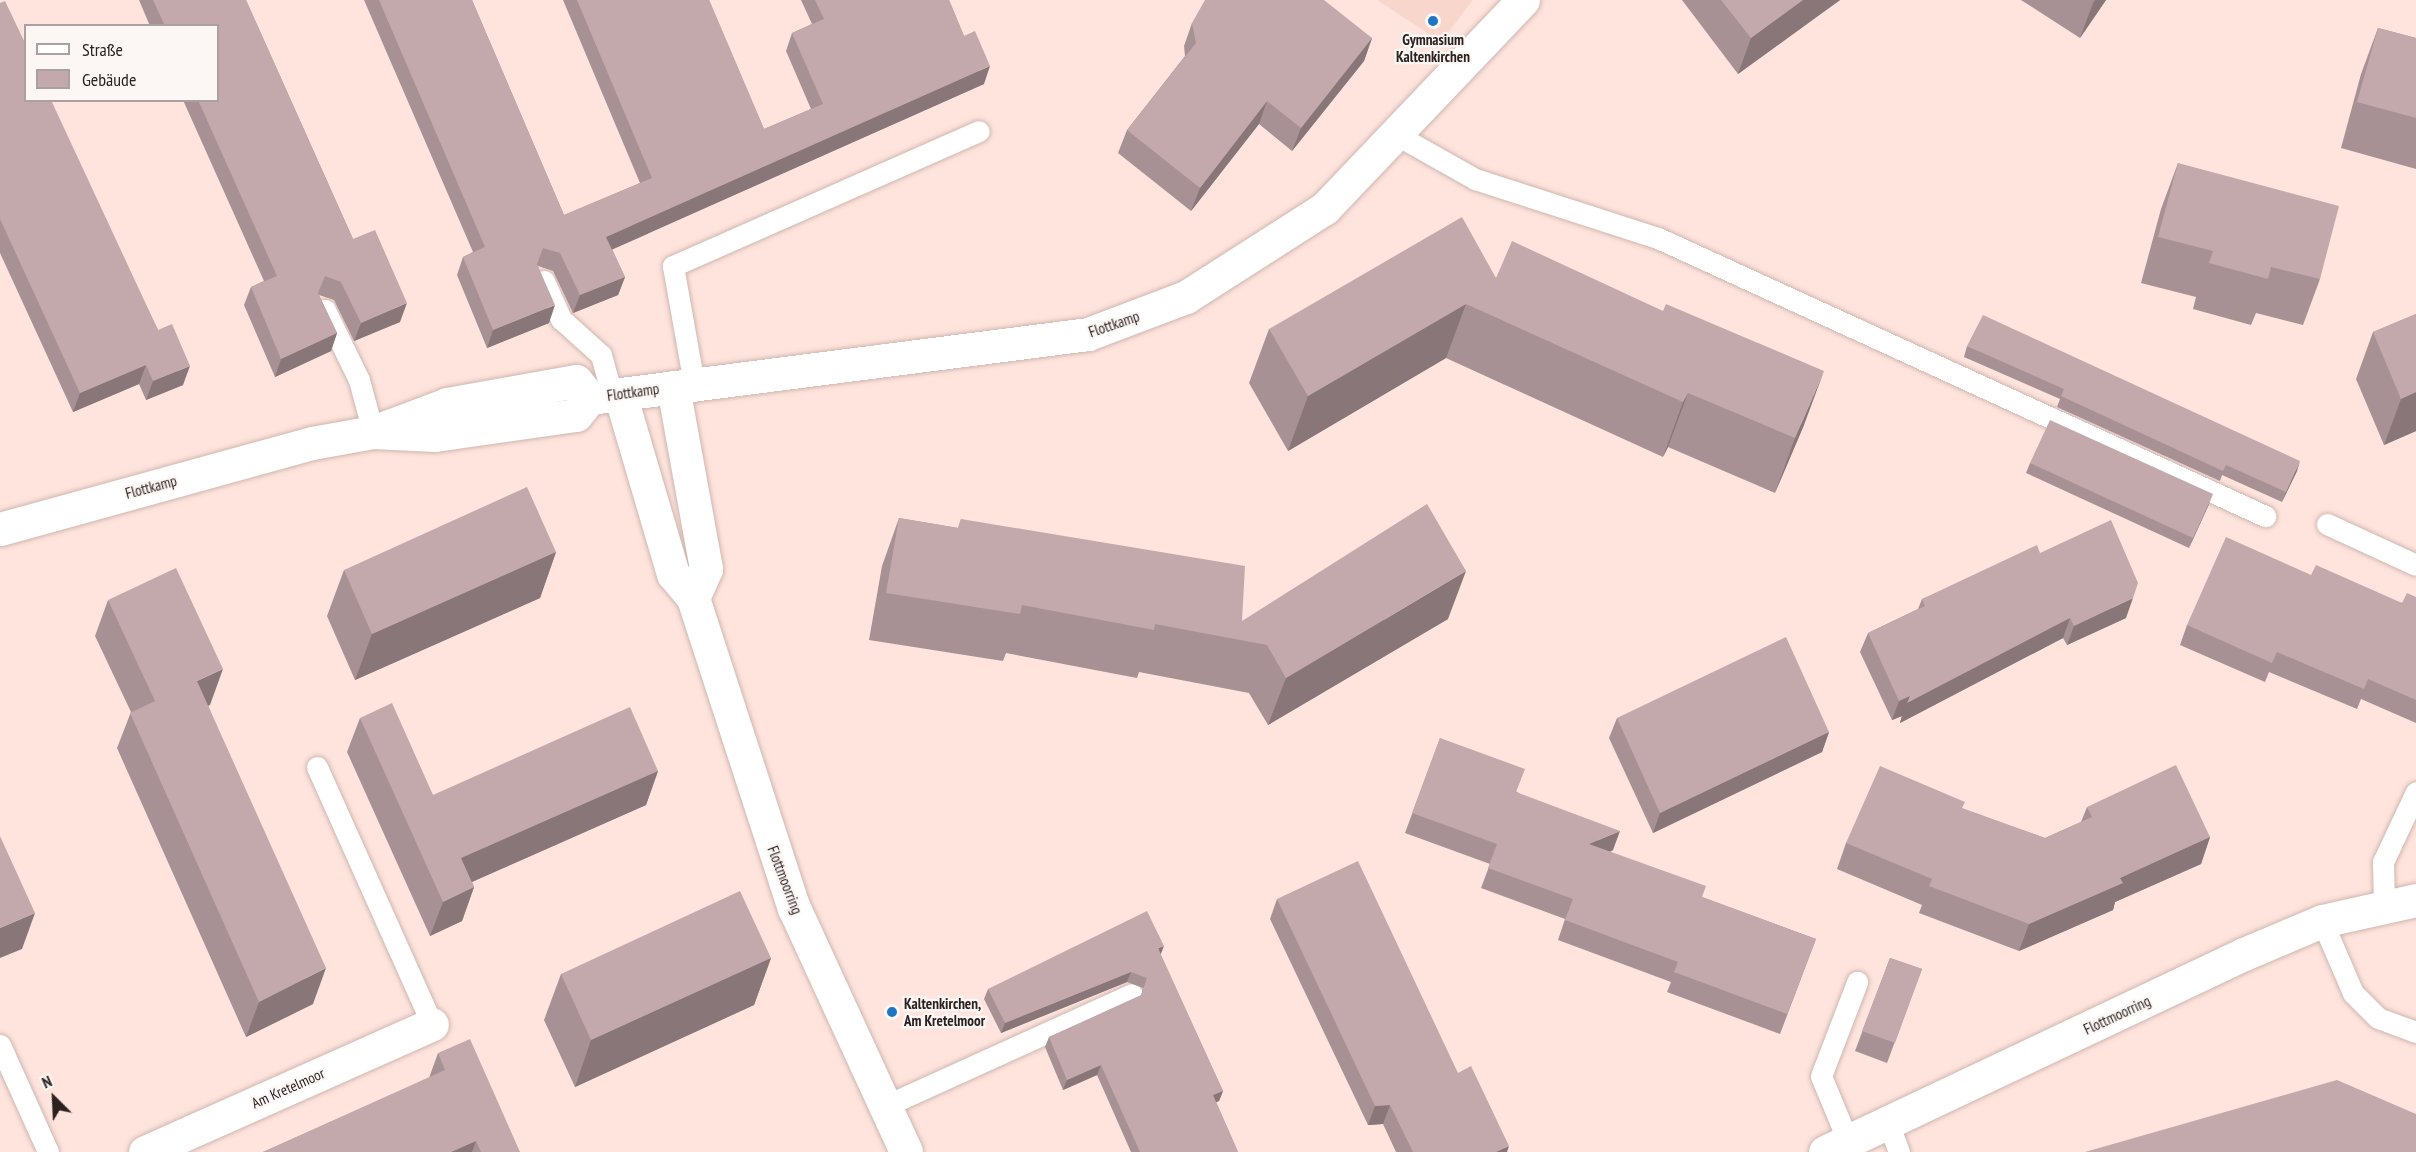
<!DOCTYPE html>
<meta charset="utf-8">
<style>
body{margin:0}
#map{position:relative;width:2416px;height:1152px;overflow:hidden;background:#fee4dc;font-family:"PT Sans Narrow",sans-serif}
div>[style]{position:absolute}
.built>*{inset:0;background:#f8d6cc}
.roads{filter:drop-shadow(0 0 2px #cfb6af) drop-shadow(0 0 2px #cfb6af)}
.lane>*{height:21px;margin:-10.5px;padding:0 10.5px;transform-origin:10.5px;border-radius:10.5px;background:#fff}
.street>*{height:33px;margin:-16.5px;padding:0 16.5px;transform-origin:16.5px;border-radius:16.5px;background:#fff}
.secondary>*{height:33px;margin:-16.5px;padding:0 16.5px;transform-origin:16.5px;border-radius:16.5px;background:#fff}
.wall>*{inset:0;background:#a89194}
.shaded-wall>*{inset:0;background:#887678}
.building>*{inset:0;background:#c3a9ac}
.dots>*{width:16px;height:16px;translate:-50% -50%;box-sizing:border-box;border:3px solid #fcf7f5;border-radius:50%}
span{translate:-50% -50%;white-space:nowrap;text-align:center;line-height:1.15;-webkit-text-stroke:4.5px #fcf7f5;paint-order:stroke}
.poi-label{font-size:15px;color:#2b211f;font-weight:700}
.left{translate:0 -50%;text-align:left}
.street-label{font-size:15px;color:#2b211f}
.legend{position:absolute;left:24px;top:24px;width:195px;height:78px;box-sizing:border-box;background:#fcf7f5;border:2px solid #a8a19f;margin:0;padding:8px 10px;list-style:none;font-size:18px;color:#2b211f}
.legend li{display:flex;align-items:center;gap:12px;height:30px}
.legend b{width:30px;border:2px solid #a8a19f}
.north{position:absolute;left:24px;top:1068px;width:60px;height:60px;-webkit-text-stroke:4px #fcf7f5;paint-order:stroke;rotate:336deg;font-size:16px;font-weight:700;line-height:24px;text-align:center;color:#2b211f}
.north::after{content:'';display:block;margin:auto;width:21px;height:27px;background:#2b211f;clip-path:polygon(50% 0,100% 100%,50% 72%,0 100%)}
</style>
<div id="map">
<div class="built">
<div style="clip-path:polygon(1377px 0,1473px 0,1441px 42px)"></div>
</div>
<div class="roads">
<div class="lane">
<div style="left:1397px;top:135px;width:90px;rotate:29.4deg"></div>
<div style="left:1475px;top:179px;width:192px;rotate:17.9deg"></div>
<div style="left:1658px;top:238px;width:668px;rotate:24.61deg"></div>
<div style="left:544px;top:281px;width:42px;rotate:65.9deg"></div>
<div style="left:561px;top:319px;width:54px;rotate:42deg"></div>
<div style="left:601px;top:355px;width:41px;rotate:74.6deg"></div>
<div style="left:325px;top:310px;width:78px;rotate:64.1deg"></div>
<div style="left:359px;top:380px;width:54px;rotate:74.9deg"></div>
<div style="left:694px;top:384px;width:120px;rotate:-100.1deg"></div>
<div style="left:673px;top:266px;width:334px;rotate:-23.8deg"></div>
<div style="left:2327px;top:524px;width:98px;rotate:24.7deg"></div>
<div style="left:317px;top:767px;width:282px;rotate:65.9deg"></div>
<div style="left:2384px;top:904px;width:42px;rotate:-91.4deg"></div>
<div style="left:2383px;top:862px;width:77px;rotate:-64.8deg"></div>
<div style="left:2322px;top:921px;width:78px;rotate:66.7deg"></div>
<div style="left:2353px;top:993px;width:35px;rotate:45deg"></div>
<div style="left:2378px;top:1018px;width:40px;rotate:20.2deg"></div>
<div style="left:0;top:1045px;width:117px;rotate:65.8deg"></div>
<div style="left:885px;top:1106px;width:271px;rotate:-24.4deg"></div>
<div style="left:1888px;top:1123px;width:31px;rotate:69deg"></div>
<div style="left:1848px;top:1141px;width:70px;rotate:-112.6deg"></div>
<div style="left:1821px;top:1076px;width:101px;rotate:-69deg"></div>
</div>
<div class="street">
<div style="left:673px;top:387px;width:185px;rotate:79.7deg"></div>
<div style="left:706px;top:569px;width:32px;rotate:114deg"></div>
<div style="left:620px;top:394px;width:188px;rotate:73.6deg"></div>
<div style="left:673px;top:574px;width:31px;rotate:50deg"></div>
<div style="left:693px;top:598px;width:326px;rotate:72deg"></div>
<div style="left:794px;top:908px;width:268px;rotate:65.3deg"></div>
<div style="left:145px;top:1152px;width:314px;rotate:-24deg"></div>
<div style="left:1825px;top:1152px;width:463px;rotate:-25.3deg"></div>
<div style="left:2244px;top:954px;width:85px;rotate:-22.9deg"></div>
<div style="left:2322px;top:921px;width:96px;rotate:-12.6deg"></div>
</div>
<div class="secondary">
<div style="left:373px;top:432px;width:62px;rotate:2.8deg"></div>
<div style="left:435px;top:435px;width:142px;rotate:-8.1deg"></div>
<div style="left:576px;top:415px;width:22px;rotate:-51deg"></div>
<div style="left:590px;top:398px;width:502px;rotate:-7.32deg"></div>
<div style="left:1088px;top:334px;width:105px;rotate:-20.7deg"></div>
<div style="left:1186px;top:297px;width:165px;rotate:-32.6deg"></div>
<div style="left:1325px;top:208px;width:287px;rotate:-46.4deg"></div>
<div style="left:0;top:529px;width:324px;rotate:-15.4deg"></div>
<div style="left:312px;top:443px;width:62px;rotate:-10.2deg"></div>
<div style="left:373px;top:432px;width:79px;rotate:-20.7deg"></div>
<div style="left:447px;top:404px;width:131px;rotate:-10.1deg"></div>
<div style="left:576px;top:381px;width:22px;rotate:51deg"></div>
</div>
</div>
<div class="wall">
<div style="clip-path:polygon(139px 0,246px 0,353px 239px,400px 322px,354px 341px,334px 300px,319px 295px,337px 333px,331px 351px,275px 377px,244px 305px,251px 287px,264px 281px,183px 100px,218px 100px,218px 26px,150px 26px)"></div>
<div style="clip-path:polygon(364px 0,472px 0,564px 215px,640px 183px,563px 0,709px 0,764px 129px,811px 109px,786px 51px,792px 33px,812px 24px,801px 0,949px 0,984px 84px,612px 249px,625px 277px,618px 295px,573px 313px,553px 271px,538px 266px,549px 323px,487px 348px,457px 275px,463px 257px,473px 252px)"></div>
<div style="clip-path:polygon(1682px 0,1840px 0,1738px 74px)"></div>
<div style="clip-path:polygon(2021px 0,2106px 0,2080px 38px)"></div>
<div style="clip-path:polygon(0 3px,158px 330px,183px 385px,146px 400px,139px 384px,73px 412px,0 253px)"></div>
<div style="clip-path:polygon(1192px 23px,1372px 38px,1364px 61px,1292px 151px,1259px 124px,1191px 211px,1118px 153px,1127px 130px,1185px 56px,1184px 46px)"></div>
<div style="clip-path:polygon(2378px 28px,2416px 38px,2416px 169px,2341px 148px,2361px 74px)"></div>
<div style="clip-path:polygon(2178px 163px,2320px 279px,2303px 325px,2256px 313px,2251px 325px,2193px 309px,2196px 297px,2141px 283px,2161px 209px)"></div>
<div style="clip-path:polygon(1496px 278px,1804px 425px,1775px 493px,1668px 447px,1663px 457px,1446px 358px,1288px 451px,1249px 383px,1269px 329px)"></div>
<div style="clip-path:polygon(2416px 314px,2416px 431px,2384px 445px,2356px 379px,2373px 332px)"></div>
<div style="clip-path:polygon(1967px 346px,2297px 471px,2282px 502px,2222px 475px,2220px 481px,2057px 407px,2060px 399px,1964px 357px)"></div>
<div style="clip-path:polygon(2030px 463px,2209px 504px,2189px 548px,2026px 473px)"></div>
<div style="clip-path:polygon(899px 518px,958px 528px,961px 519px,1242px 621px,1448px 619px,1268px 725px,1249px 693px,1139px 672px,1137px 678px,1006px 653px,1003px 661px,869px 640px,882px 566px)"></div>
<div style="clip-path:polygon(556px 552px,540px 598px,355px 680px,327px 616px,344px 570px)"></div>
<div style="clip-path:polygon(2040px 553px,2126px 618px,2067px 645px,2063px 638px,1900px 723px,1902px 716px,1892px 720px,1860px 652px,1868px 633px,1918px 609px,1922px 599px)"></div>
<div style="clip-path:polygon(2311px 575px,2402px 603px,2416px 597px,2416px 723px,2361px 699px,2357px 709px,2269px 672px,2265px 682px,2180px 645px,2187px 625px)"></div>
<div style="clip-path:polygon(108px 600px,210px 705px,208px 705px,313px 1004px,246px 1037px,117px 748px,131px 712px,95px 636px)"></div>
<div style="clip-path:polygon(360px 718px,433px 795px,658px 771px,646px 805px,472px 882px,474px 887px,462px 921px,430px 936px,347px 752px)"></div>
<div style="clip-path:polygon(1617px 718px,1829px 732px,1822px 752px,1653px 833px,1609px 738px)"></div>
<div style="clip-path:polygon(1440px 738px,1517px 792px,1613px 850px,1610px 852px,1702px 897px,1816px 939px,1780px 1034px,1667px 992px,1671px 982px,1558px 940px,1565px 919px,1481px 888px,1490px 864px,1405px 833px)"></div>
<div style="clip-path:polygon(2087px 807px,2210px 837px,2201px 864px,2115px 902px,2113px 910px,2019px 951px,1919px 913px,1922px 905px,1837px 869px,1846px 843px,1963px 809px,2045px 838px,2081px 822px)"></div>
<div style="clip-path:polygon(1277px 899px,1458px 1073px,1507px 1152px,1396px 1152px,1383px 1124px,1368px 1125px,1270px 919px)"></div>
<div style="clip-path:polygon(1160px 954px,1223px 1091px,1219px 1101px,1216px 1102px,1238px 1152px,1131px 1152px,1097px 1075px,1063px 1090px,1045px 1047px,1049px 1037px,1141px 996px,1143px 988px,1127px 982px,1001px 1033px,984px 999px,988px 989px)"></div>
<div style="clip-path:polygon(771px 958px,754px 1005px,575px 1087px,544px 1020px,561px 974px)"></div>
<div style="clip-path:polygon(1890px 958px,1922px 969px,1887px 1063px,1855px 1051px)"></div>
<div style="clip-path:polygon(438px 1053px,520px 1152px,263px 1152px,429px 1078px)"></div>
</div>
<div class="shaded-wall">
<div style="clip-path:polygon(1803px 0,1840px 0,1738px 74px,1751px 38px)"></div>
<div style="clip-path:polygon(2095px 0,2106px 0,2080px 38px,2093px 3px)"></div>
<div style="clip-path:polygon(1372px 38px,1364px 61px,1292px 151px,1301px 128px)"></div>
<div style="clip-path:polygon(990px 66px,984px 84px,600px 255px,606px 237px)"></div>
<div style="clip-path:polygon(1267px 101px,1259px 124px,1191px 211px,1200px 188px)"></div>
<div style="clip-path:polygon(625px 277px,618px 295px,573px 313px,580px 295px)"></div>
<div style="clip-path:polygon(407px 303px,400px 322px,354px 341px,361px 323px)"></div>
<div style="clip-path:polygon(1466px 304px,1446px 358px,1288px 451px,1308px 396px)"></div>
<div style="clip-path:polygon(555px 305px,549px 323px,487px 348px,493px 330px)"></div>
<div style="clip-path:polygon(337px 333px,331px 351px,275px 377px,281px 359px)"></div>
<div style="clip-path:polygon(146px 365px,139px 384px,73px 412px,80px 393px)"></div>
<div style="clip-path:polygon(190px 366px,183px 385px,146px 400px,153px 381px)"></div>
<div style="clip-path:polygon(1824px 371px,1804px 425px,1775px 493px,1795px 438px)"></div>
<div style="clip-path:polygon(2416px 392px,2416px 431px,2384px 445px,2401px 399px)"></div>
<div style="clip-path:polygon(1688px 393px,1668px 447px,1663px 457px,1683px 402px)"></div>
<div style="clip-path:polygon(2300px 461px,2297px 471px,2282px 502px,2286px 492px)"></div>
<div style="clip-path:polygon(2213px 494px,2209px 504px,2189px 548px,2193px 538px)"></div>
<div style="clip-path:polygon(556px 552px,540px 598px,355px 680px,372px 634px)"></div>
<div style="clip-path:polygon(1466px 571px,1448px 619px,1268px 725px,1286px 678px)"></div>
<div style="clip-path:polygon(2133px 598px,2126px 618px,2067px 645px,2074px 626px)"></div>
<div style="clip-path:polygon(2070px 618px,2063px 638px,1900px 723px,1902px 716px,1892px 720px,1899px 701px)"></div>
<div style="clip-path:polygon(223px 669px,210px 705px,184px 716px,197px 681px)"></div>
<div style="clip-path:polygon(1829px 732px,1822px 752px,1653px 833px,1660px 813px)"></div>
<div style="clip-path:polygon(658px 771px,646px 805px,449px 892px,461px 858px)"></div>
<div style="clip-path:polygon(1620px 831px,1613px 850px,1582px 864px,1589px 844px)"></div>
<div style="clip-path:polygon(2210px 837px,2201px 864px,2115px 902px,2113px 910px,2019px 951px,2029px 924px,2120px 878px)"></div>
<div style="clip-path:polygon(474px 887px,462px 921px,430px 936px,443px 902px)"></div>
<div style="clip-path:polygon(35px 913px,22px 949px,0 958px,0 928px)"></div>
<div style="clip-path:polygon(1164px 946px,1160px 956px,1158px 948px)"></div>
<div style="clip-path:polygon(771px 958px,754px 1005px,575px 1087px,591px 1040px)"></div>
<div style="clip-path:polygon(326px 968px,313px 1004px,246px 1037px,259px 1002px)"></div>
<div style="clip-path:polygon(1131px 972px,1127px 982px,1001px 1033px,1005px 1023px)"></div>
<div style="clip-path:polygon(1101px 1065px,1097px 1075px,1063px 1090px,1067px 1080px)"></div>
<div style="clip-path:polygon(1223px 1091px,1219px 1101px,1209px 1105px,1213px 1095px)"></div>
<div style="clip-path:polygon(1390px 1105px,1383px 1124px,1368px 1125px,1375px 1106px)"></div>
<div style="clip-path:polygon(476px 1141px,472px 1152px,451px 1152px)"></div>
<div style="clip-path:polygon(1509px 1146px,1507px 1152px,1496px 1152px)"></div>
</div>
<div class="building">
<div style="clip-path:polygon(153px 0,246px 0,353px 239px,375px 230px,407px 303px,361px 323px,341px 282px,325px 276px,318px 293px,337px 333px,281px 359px,251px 287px,277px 276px,198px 100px,218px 100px,218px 26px,165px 26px)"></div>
<div style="clip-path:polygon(379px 0,472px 0,564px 215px,652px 178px,577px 0,709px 0,764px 129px,823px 104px,792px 33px,824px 19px,815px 0,949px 0,964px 36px,975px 31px,990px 66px,606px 237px,625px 277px,580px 295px,560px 253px,543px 248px,537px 264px,555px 305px,493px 330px,463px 257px,485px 247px)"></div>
<div style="clip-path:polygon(1205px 0,1324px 0,1372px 38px,1301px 128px,1267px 101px,1200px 188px,1127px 130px,1196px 43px,1192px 23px)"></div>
<div style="clip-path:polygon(1721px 0,1803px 0,1751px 38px)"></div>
<div style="clip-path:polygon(5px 1px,26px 45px,26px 100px,51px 100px,158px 330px,172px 324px,190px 366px,153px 381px,146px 365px,80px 393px,0 219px,0 3px)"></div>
<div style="clip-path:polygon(2378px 28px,2416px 38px,2416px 118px,2357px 102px)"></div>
<div style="clip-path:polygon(2178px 163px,2339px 206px,2320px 279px,2271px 267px,2268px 279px,2209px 263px,2213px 251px,2158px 237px)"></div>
<div style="clip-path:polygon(1462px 217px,1496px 278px,1512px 241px,1663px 311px,1666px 304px,1824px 371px,1795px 438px,1688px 393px,1683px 402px,1466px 304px,1308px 396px,1269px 329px)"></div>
<div style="clip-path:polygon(2416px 314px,2416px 392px,2401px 399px,2373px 332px)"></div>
<div style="clip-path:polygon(1983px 315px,2300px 461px,2286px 492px,2226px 465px,2223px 471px,2061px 396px,2064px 389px,1967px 346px)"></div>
<div style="clip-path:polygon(2050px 420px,2213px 494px,2193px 538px,2030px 463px)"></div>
<div style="clip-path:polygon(527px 487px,556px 552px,372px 634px,344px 570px)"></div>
<div style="clip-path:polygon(1427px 504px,1466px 571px,1286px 678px,1267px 645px,1155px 624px,1154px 630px,1022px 605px,1020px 614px,886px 593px,899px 518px,958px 528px,961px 519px,1245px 566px,1242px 621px)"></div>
<div style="clip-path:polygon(2111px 520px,2138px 583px,2133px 598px,2074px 626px,2070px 618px,1907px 703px,1910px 696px,1899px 701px,1868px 633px,1925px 606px,1922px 599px,2037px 545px,2040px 553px)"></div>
<div style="clip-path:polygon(2226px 537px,2311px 575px,2316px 565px,2402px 603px,2407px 593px,2416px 597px,2416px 700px,2368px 679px,2364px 689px,2277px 652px,2272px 663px,2187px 625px)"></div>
<div style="clip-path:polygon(176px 568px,223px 669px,197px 681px,326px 968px,259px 1002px,130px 713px,155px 701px,108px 600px)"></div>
<div style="clip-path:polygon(1786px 637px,1829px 732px,1660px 813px,1617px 718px)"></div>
<div style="clip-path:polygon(392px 703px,433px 795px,630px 707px,658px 771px,461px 858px,474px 887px,443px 902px,360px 718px)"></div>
<div style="clip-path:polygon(1440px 738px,1525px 769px,1516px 792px,1620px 831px,1589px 844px,1706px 886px,1702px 897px,1816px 939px,1787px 1014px,1674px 972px,1678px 962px,1565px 920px,1573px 899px,1488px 868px,1497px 844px,1412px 813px)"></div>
<div style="clip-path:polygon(2176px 765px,2210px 837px,2120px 878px,2123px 883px,2029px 924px,1929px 886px,1932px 879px,1846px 843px,1880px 766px,1965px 802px,1962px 808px,2045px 838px,2092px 817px,2087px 807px)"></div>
<div style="clip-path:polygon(0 836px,35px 913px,0 928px)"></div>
<div style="clip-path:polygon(1358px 861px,1458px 1073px,1471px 1066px,1509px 1146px,1496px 1152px,1413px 1152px,1390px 1105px,1375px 1106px,1277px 899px)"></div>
<div style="clip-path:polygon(740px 891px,771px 958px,591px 1040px,561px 974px)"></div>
<div style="clip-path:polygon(1147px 911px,1164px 946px,1158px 948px,1223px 1091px,1213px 1095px,1238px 1152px,1140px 1152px,1101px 1065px,1067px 1080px,1049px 1037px,1141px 995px,1147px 978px,1131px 972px,1005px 1023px,988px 989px)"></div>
<div style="clip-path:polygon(1890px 958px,1922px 969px,1895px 1043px,1862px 1031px)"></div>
<div style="clip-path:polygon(470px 1039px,520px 1152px,481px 1152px,476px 1141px,451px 1152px,263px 1152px,445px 1070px,438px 1053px)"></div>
<div style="clip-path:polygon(2337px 1080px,2416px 1114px,2416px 1152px,2085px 1152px)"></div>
</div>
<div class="dots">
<div style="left:1433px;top:21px;background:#1e75c3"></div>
<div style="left:892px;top:1012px;background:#1e75c3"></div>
</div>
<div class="poi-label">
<span style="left:1433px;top:48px">Gymnasium<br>Kaltenkirchen</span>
<span class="left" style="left:904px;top:1012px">Kaltenkirchen,<br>Am Kretelmoor</span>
</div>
<div class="street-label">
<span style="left:1114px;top:324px;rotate:-19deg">Flottkamp</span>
<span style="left:633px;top:392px;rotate:-8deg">Flottkamp</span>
<span style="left:151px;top:487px;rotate:-15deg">Flottkamp</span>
<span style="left:785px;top:880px;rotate:69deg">Flottmoorring</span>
<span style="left:2117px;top:1015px;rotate:-25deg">Flottmoorring</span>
<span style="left:288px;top:1088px;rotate:-24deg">Am Kretelmoor</span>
</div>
<ul class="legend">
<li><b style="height:8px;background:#fff"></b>Straße</li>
<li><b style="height:16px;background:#c3a9ac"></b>Gebäude</li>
</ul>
<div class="north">N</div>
</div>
